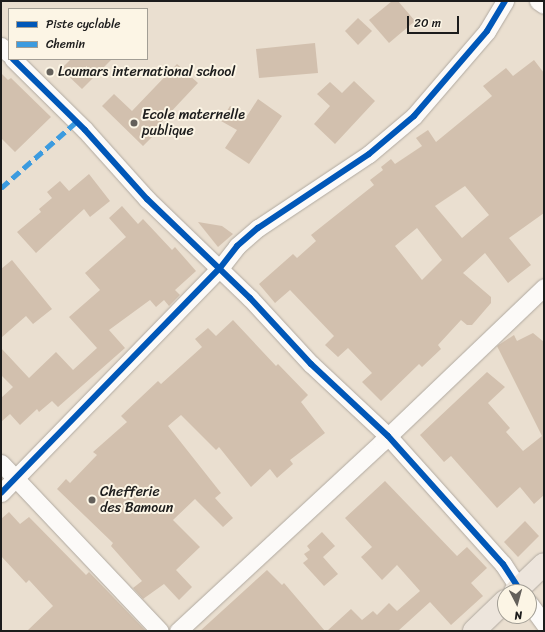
<!DOCTYPE html>
<style>
body{margin:0}
#map{position:relative;width:545px;height:632px;overflow:hidden;background:#eadfd0;font-family:Sriracha,sans-serif}
div>[style]{position:absolute}
.building>*{inset:0;background:#d2c0ae}
.roads{filter:drop-shadow(0 0 1px #b0a9a0) drop-shadow(0 0 1px #b0a9a0)}
.street>*{height:17px;margin:-8.5px;padding:0 8.5px;transform-origin:8.5px;border-radius:8.5px;background:#fcfaf8}
.primary>*{height:22px;margin:-11px;padding:0 11px;transform-origin:11px;border-radius:11px;background:#ede5dc}
.quiet>*{height:5px;margin-top:-2.5px;transform-origin:0;background:repeating-linear-gradient(90deg,#3c9bdf 0 10px,transparent 0 15px)}
.cycleway>*{height:6px;margin:-3px;padding:0 3px;transform-origin:3px;border-radius:3px;background:#0057b8}
.dots>*{width:11px;height:11px;translate:-50% -50%;box-sizing:border-box;border:2px solid #fcf5e5;border-radius:50%}
span{translate:-50% -50%;white-space:nowrap;text-align:center;line-height:1.15;-webkit-text-stroke:4px #fcf5e5;paint-order:stroke}
.poi-label{font-size:14px;color:#1c1c1c}
.left{translate:0 -50%;text-align:left}
.frame{position:absolute;inset:0;border:2px solid #1c1c1c;pointer-events:none}
.legend{position:absolute;left:8px;top:8px;width:140px;height:52px;box-sizing:border-box;background:#fcf5e5;border:1px solid #a29e95;margin:0;padding:5px 7px;list-style:none;font-size:12px;color:#1c1c1c}
.legend li{display:flex;align-items:center;gap:8px;height:20px}
.legend b{width:20px;border:1px solid #a29e95}
.north{position:absolute;left:497px;top:584px;width:40px;height:40px;box-sizing:border-box;background:#fcf5e5;border:1px solid #a29e95;border-radius:50%;rotate:174deg;font-size:11px;font-weight:700;line-height:16px;text-align:center;color:#1c1c1c}
.north::after{content:'';display:block;margin:auto;width:14px;height:18px;background:#64605b;clip-path:polygon(50% 0,100% 100%,50% 72%,0 100%)}
.scale{position:absolute;left:407px;top:16px;width:52px;height:18px;box-sizing:border-box;border:2px solid #1c1c1c;border-top:0;padding-left:5px;font-size:12px;line-height:14px;white-space:nowrap;color:#1c1c1c;-webkit-text-stroke:3px #fcf5e5;paint-order:stroke}
</style>
<div id="map">
<div class="building">
<div style="clip-path:polygon(392px 1px,398px 1px,415px 21px,389px 43px,369px 20px)"></div>
<div style="clip-path:polygon(358px 18px,372px 31px,358px 45px,345px 31px)"></div>
<div style="clip-path:polygon(315px 43px,318px 73px,259px 78px,256px 49px)"></div>
<div style="clip-path:polygon(71px 59px,112px 59px,82px 89px,61px 69px)"></div>
<div style="clip-path:polygon(evenodd,534px 60px,544px 73px,544px 213px,509px 238px,531px 265px,508px 283px,485px 253px,463px 273px,491px 297px,491px 303px,472px 325px,467px 325px,461px 320px,438px 345px,441px 349px,422px 367px,419px 364px,381px 401px,362px 382px,372px 373px,348px 348px,338px 357px,325px 345px,334px 336px,290px 290px,275px 303px,259px 284px,293px 254px,297px 258px,316px 241px,311px 235px,374px 185px,370px 180px,383px 170px,381px 167px,391px 159px,395px 164px,422px 146px,416px 138px,428px 130px,436px 142px,492px 96px,483px 86px,506px 68px,513px 76px,534px 60px,465px 186px,489px 215px,462px 238px,435px 206px,465px 186px,534px 60px,417px 228px,442px 260px,422px 280px,395px 246px,417px 228px)"></div>
<div style="clip-path:polygon(177px 64px,198px 83px,153px 131px,155px 134px,143px 146px,102px 106px,114px 94px,132px 111px)"></div>
<div style="clip-path:polygon(1px 73px,8px 80px,11px 78px,51px 117px,15px 152px,1px 138px)"></div>
<div style="clip-path:polygon(354px 81px,375px 101px,335px 144px,314px 124px,330px 106px,317px 94px,330px 82px,342px 93px)"></div>
<div style="clip-path:polygon(258px 99px,282px 116px,249px 164px,225px 148px,237px 130px,221px 121px,230px 106px,247px 116px)"></div>
<div style="clip-path:polygon(89px 174px,110px 201px,90px 217px,84px 209px,36px 253px,17px 232px,41px 212px,39px 209px,52px 198px,47px 192px,60px 181px,69px 191px)"></div>
<div style="clip-path:polygon(122px 206px,138px 224px,143px 219px,172px 250px,175px 247px,196px 271px,175px 290px,180px 295px,169px 306px,164px 300px,156px 307px,150px 300px,109px 330px,125px 348px,58px 407px,52px 401px,39px 412px,37px 409px,20px 425px,10px 414px,1px 422px,1px 398px,13px 387px,1px 375px,1px 348px,29px 378px,56px 352px,73px 370px,97px 348px,69px 317px,100px 290px,85px 273px,126px 237px,109px 218px)"></div>
<div style="clip-path:polygon(198px 222px,222px 226px,233px 234px,218px 247px)"></div>
<div style="clip-path:polygon(12px 260px,52px 309px,33px 324px,26px 316px,1px 338px,1px 269px)"></div>
<div style="clip-path:polygon(233px 320px,276px 366px,278px 364px,308px 395px,301px 402px,325px 433px,290px 460px,293px 464px,277px 478px,270px 469px,251px 487px,219px 447px,216px 450px,181px 415px,168px 426px,221px 493px,215px 498px,233px 518px,223px 527px,195px 499px,173px 520px,200px 547px,176px 570px,192px 587px,179px 600px,164px 584px,143px 599px,133px 588px,142px 581px,111px 546px,113px 543px,57px 489px,66px 479px,70px 483px,97px 455px,93px 452px,127px 422px,121px 416px,158px 381px,161px 384px,202px 347px,195px 339px,208px 328px,216px 336px)"></div>
<div style="clip-path:polygon(533px 333px,544px 342px,544px 495px,534px 504px,520px 487px,497px 508px,451px 456px,444px 462px,420px 435px,487px 372px,505px 387px,488px 403px,510px 428px,506px 432px,523px 451px,542px 436px,497px 346px,514px 335px,517px 341px)"></div>
<div style="clip-path:polygon(385px 481px,457px 556px,467px 547px,487px 568px,471px 583px,483px 596px,451px 625px,430px 602px,398px 631px,327px 631px,351px 609px,362px 620px,373px 611px,377px 615px,389px 603px,397px 611px,420px 591px,397px 565px,382px 580px,361px 557px,372px 547px,345px 518px)"></div>
<div style="clip-path:polygon(9px 512px,20px 524px,29px 517px,86px 575px,89px 572px,146px 631px,27px 631px,53px 606px,29px 580px,26px 583px,1px 556px,1px 519px)"></div>
<div style="clip-path:polygon(525px 521px,539px 536px,518px 557px,504px 542px)"></div>
<div style="clip-path:polygon(322px 532px,335px 546px,323px 557px,338px 574px,324px 586px,303px 563px,308px 559px,304px 554px,310px 550px,307px 546px)"></div>
<div style="clip-path:polygon(267px 570px,282px 585px,284px 583px,325px 631px,200px 631px)"></div>
</div>
<div class="roads">
<div class="street">
<div style="left:538px;top:1px;width:7px;rotate:34deg"></div>
<div style="left:1px;top:46px;width:11px;rotate:45deg"></div>
<div style="left:13px;top:59px;width:101px;rotate:44.6deg"></div>
<div style="left:85px;top:130px;width:93px;rotate:48.1deg"></div>
<div style="left:147px;top:199px;width:143px;rotate:43.9deg"></div>
<div style="left:250px;top:298px;width:90px;rotate:47.3deg"></div>
<div style="left:311px;top:364px;width:105px;rotate:43.1deg"></div>
<div style="left:388px;top:436px;width:172px;rotate:48.1deg"></div>
<div style="left:503px;top:564px;width:33px;rotate:57deg"></div>
<div style="left:1px;top:463px;width:231px;rotate:46.6deg"></div>
<div style="left:1px;top:493px;width:314px;rotate:-45.8deg"></div>
<div style="left:220px;top:268px;width:28px;rotate:-52deg"></div>
<div style="left:237px;top:246px;width:28px;rotate:-41deg"></div>
<div style="left:258px;top:228px;width:133px;rotate:-33.7deg"></div>
<div style="left:369px;top:154px;width:59px;rotate:-40.2deg"></div>
<div style="left:414px;top:116px;width:112px;rotate:-49.3deg"></div>
<div style="left:487px;top:31px;width:35px;rotate:-59deg"></div>
<div style="left:529px;top:603px;width:26px;rotate:54deg"></div>
<div style="left:178px;top:631px;width:278px;rotate:-42.8deg"></div>
<div style="left:382px;top:442px;width:224px;rotate:-43.7deg"></div>
</div>
<div class="primary">
<div style="left:515px;top:592px;width:40px;rotate:-44deg"></div>
<div style="left:474px;top:631px;width:43px;rotate:-44.1deg"></div>
</div>
</div>
<div class="quiet">
<div style="left:1px;top:188px;width:100px;rotate:-41.3deg"></div>
</div>
<div class="cycleway">
<div style="left:13px;top:59px;width:101px;rotate:44.6deg"></div>
<div style="left:85px;top:130px;width:93px;rotate:48.1deg"></div>
<div style="left:147px;top:199px;width:143px;rotate:43.9deg"></div>
<div style="left:250px;top:298px;width:90px;rotate:47.3deg"></div>
<div style="left:311px;top:364px;width:105px;rotate:43.1deg"></div>
<div style="left:388px;top:436px;width:172px;rotate:48.1deg"></div>
<div style="left:503px;top:564px;width:33px;rotate:57deg"></div>
<div style="left:1px;top:493px;width:314px;rotate:-45.8deg"></div>
<div style="left:220px;top:268px;width:28px;rotate:-52deg"></div>
<div style="left:237px;top:246px;width:28px;rotate:-41deg"></div>
<div style="left:258px;top:228px;width:133px;rotate:-33.7deg"></div>
<div style="left:369px;top:154px;width:59px;rotate:-40.2deg"></div>
<div style="left:414px;top:116px;width:112px;rotate:-49.3deg"></div>
<div style="left:487px;top:31px;width:35px;rotate:-59deg"></div>
</div>
<div class="dots">
<div style="left:50px;top:72px;background:#64605b"></div>
<div style="left:134px;top:123px;background:#64605b"></div>
<div style="left:92px;top:500px;background:#64605b"></div>
</div>
<div class="poi-label">
<span class="left" style="left:58px;top:72px">Loumars international school</span>
<span class="left" style="left:142px;top:123px">Ecole maternelle<br>publique</span>
<span class="left" style="left:100px;top:500px">Chefferie<br>des Bamoun</span>
</div>
<div class="frame"></div>
<ul class="legend">
<li><b style="height:5px;background:#0057b8"></b>Piste cyclable</li>
<li><b style="height:5px;background:#3c9bdf"></b>Chemin</li>
</ul>
<div class="north">N</div>
<div class="scale">20 m</div>
</div>
